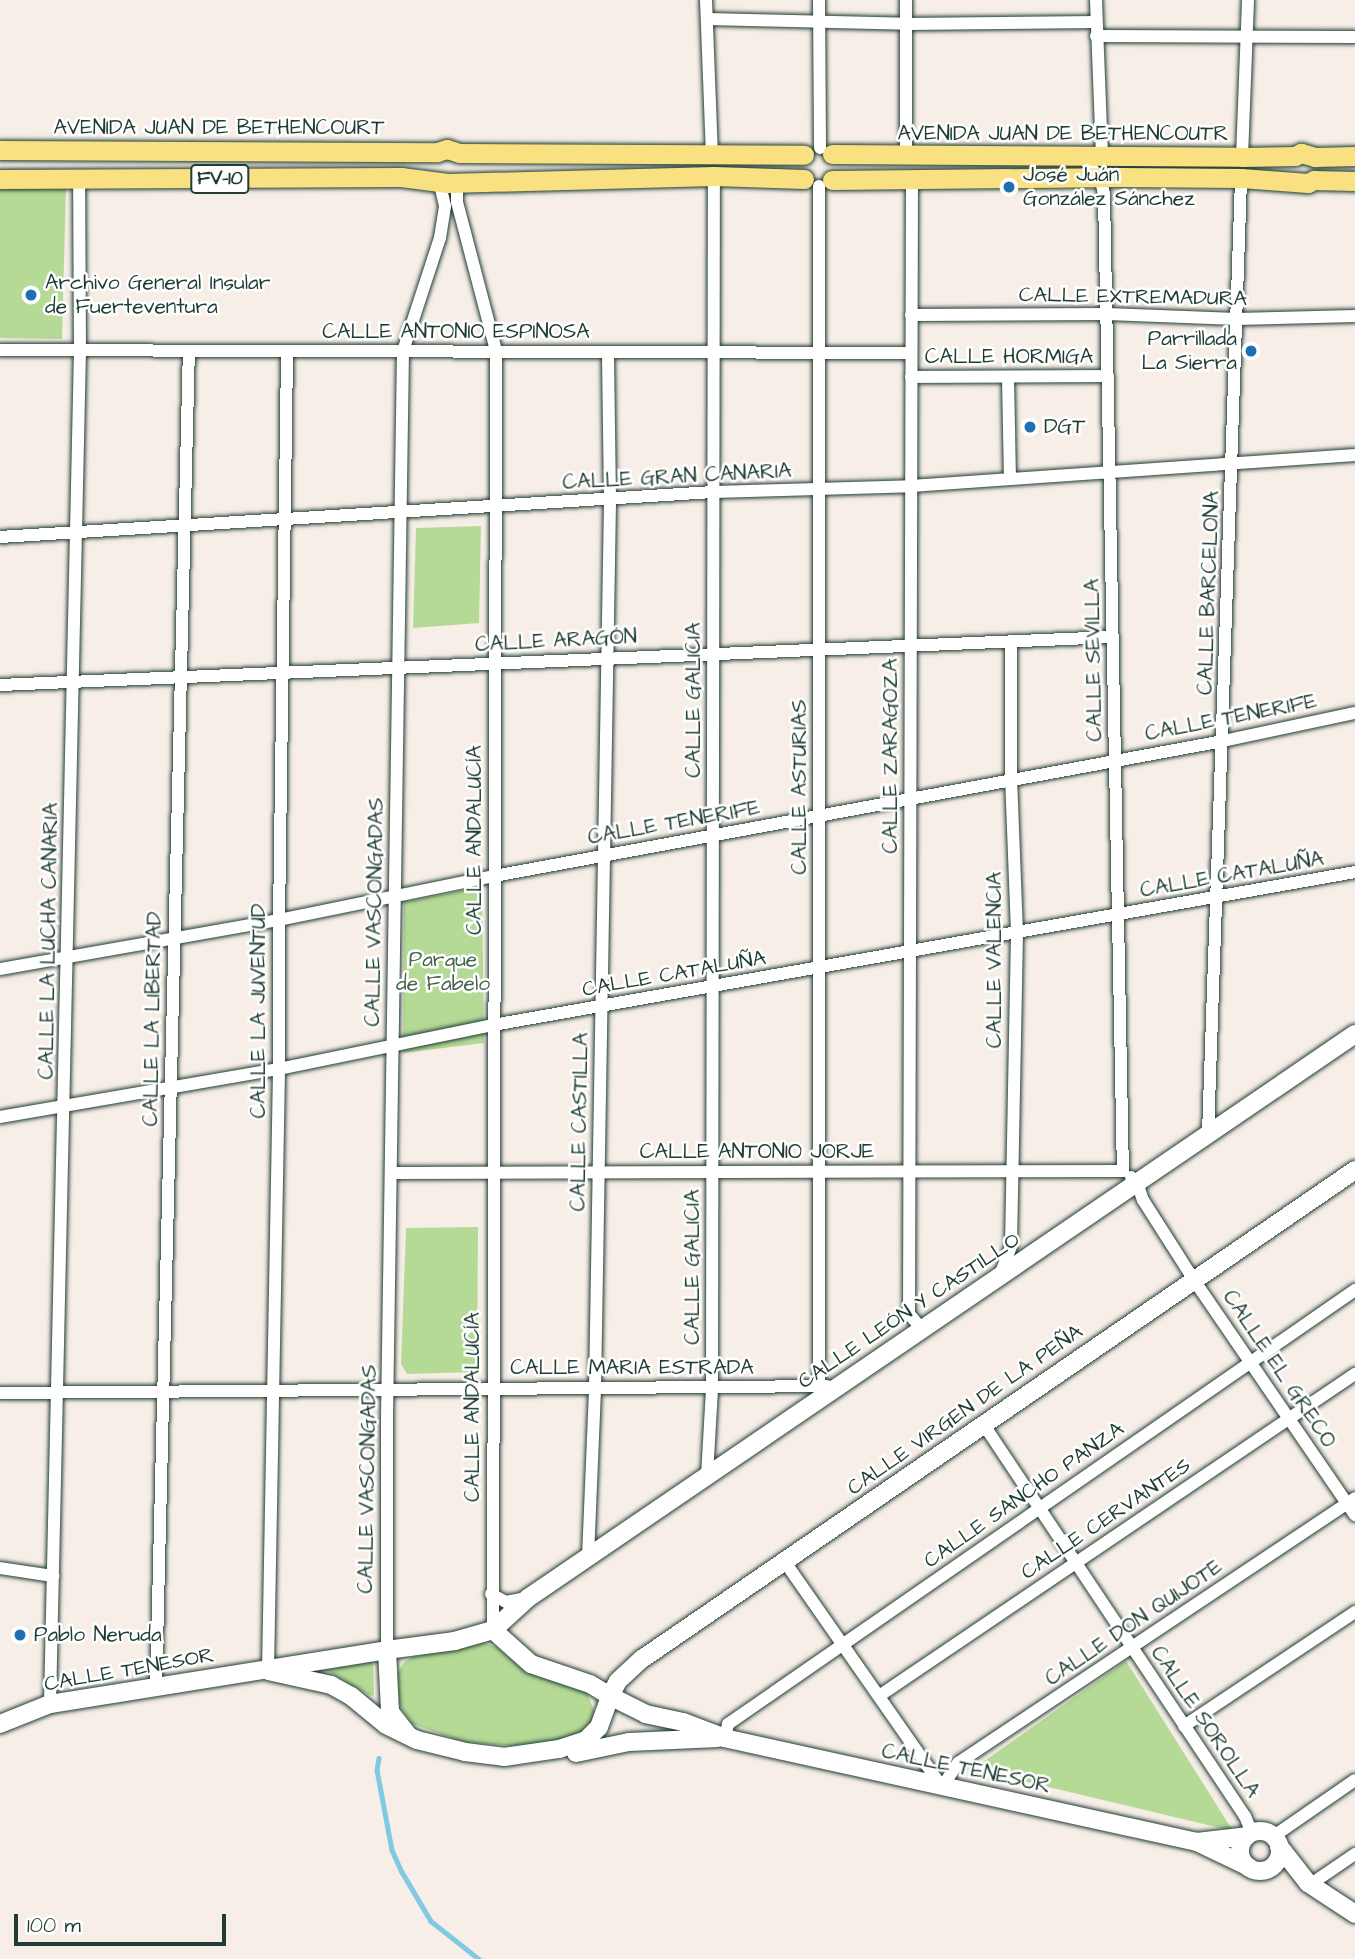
<!DOCTYPE html>
<meta charset="utf-8">
<style>
body{margin:0}
#map{position:relative;width:1355px;height:1959px;overflow:hidden;background:#f7efe7;font-family:"Architects Daughter",sans-serif}
div>[style]{position:absolute}
.green>*{inset:0;background:#b5da95}
.stream>*{height:4.5px;margin:-2.25px;padding:0 2.25px;transform-origin:2.25px;border-radius:2.25px;background:#81c8e2}
.roads{filter:drop-shadow(0 0 2px #1f3d34) drop-shadow(0 0 2px #1f3d34)}
.street>*{height:12px;margin:-6px;padding:0 6px;transform-origin:6px;border-radius:6px;background:#fff}
.secondary>*{height:18px;margin:-9px;padding:0 9px;transform-origin:9px;border-radius:9px;background:#fff}
.secondary>.ring{margin:-9px;padding:0;box-sizing:content-box;background:none;border:18px solid #fff;border-radius:50%}
.primary>*{height:19px;margin:-9.5px;padding:0 9.5px;transform-origin:9.5px;border-radius:9.5px;background:#f9e181}
.dots>*{width:19px;height:19px;translate:-50% -50%;box-sizing:border-box;border:4px solid #fff;border-radius:50%}
span{translate:-50% -50%;white-space:nowrap;text-align:center;line-height:1.15;-webkit-text-stroke:5px #fff;paint-order:stroke}
.shield-label span{padding:2px 5px;background:#fff;border:2px solid;border-radius:5px;-webkit-text-stroke-width:0}
.shield-label{font-size:19px;color:#1f3d34;font-weight:700}
.street-label{font-size:21px;color:#1f3d34}
.poi-label{font-size:21px;color:#1f3d34}
.left{translate:0 -50%;text-align:left}
.right{translate:-100% -50%;text-align:right}
.park-label{font-size:21px;color:#44644c}
.scale{position:absolute;left:14px;top:1914px;width:212px;height:32px;box-sizing:border-box;border:4px solid #1f3d34;border-top:0;padding-left:9px;font-size:21px;line-height:24px;white-space:nowrap;color:#1f3d34;-webkit-text-stroke:5px #fff;paint-order:stroke}
</style>
<div id="map">
<div class="green">
<div style="clip-path:polygon(0 188px,66px 188px,62px 339px,0 338px)"></div>
<div style="clip-path:polygon(481px 526px,479px 623px,413px 628px,416px 528px)"></div>
<div style="clip-path:polygon(482px 887px,484px 1043px,403px 1053px,404px 902px)"></div>
<div style="clip-path:polygon(478px 1227px,477px 1372px,407px 1374px,401px 1364px,406px 1228px)"></div>
<div style="clip-path:polygon(482px 1643px,497px 1647px,523px 1670px,586px 1691px,596px 1715px,585px 1733px,556px 1743px,516px 1746px,465px 1742px,412px 1724px,398px 1703px,397px 1675px,404px 1662px,413px 1657px)"></div>
<div style="clip-path:polygon(373px 1661px,374px 1695px,371px 1696px,326px 1670px)"></div>
<div style="clip-path:polygon(1126px 1661px,1233px 1831px,973px 1769px)"></div>
</div>
<div class="stream">
<div style="left:379px;top:1758px;width:12px;rotate:99deg"></div>
<div style="left:377px;top:1770px;width:81px;rotate:79.4deg"></div>
<div style="left:392px;top:1850px;width:24px;rotate:66deg"></div>
<div style="left:402px;top:1872px;width:57px;rotate:59.4deg"></div>
<div style="left:431px;top:1921px;width:61px;rotate:38.4deg"></div>
</div>
<div class="roads">
<div class="street">
<div style="left:706px;top:0;width:153px;rotate:87.8deg"></div>
<div style="left:819px;top:0;width:148px;rotate:89.6deg"></div>
<div style="left:906px;top:0;width:157px;rotate:90deg"></div>
<div style="left:1096px;top:0;width:155px;rotate:87.8deg"></div>
<div style="left:1102px;top:155px;width:5px;rotate:53deg"></div>
<div style="left:707px;top:19px;width:199px;rotate:1.4deg"></div>
<div style="left:906px;top:24px;width:190px;rotate:-0.6deg"></div>
<div style="left:1096px;top:36px;width:259px;rotate:0.2deg"></div>
<div style="left:1081px;top:155px;width:32px;rotate:51deg"></div>
<div style="left:1101px;top:180px;width:14px;rotate:78deg"></div>
<div style="left:1104px;top:194px;width:977px;rotate:88.89deg"></div>
<div style="left:1242px;top:157px;width:157px;rotate:-87.8deg"></div>
<div style="left:912px;top:178px;width:1136px;rotate:90.15deg"></div>
<div style="left:909px;top:1314px;width:20px;rotate:49deg"></div>
<div style="left:457px;top:181px;width:21px;rotate:90deg"></div>
<div style="left:457px;top:202px;width:154px;rotate:75.3deg"></div>
<div style="left:496px;top:351px;width:1279px;rotate:90.13deg"></div>
<div style="left:819px;top:186px;width:1202px;rotate:90deg"></div>
<div style="left:911px;top:315px;width:196px;rotate:-0.3deg"></div>
<div style="left:1107px;top:314px;width:130px;rotate:2.2deg"></div>
<div style="left:1237px;top:319px;width:118px;rotate:-1.5deg"></div>
<div style="left:0;top:350px;width:911px;rotate:0.19deg"></div>
<div style="left:911px;top:377px;width:197px;rotate:-0.3deg"></div>
<div style="left:1008px;top:377px;width:102px;rotate:88.9deg"></div>
<div style="left:0;top:537px;width:715px;rotate:-3.61deg"></div>
<div style="left:714px;top:492px;width:197px;rotate:-1.7deg"></div>
<div style="left:911px;top:486px;width:445px;rotate:-4deg"></div>
<div style="left:0;top:685px;width:1114px;rotate:-2.47deg"></div>
<div style="left:0;top:969px;width:283px;rotate:-10deg"></div>
<div style="left:279px;top:920px;width:219px;rotate:-11.6deg"></div>
<div style="left:494px;top:876px;width:741px;rotate:-10.49deg"></div>
<div style="left:1223px;top:741px;width:135px;rotate:-12deg"></div>
<div style="left:0;top:1117px;width:283px;rotate:-9.8deg"></div>
<div style="left:279px;top:1069px;width:218px;rotate:-11.6deg"></div>
<div style="left:493px;top:1025px;width:875px;rotate:-10.06deg"></div>
<div style="left:1208px;top:1134px;width:957px;rotate:-88.02deg"></div>
<div style="left:391px;top:1173px;width:732px;rotate:-0.16deg"></div>
<div style="left:1131px;top:1177px;width:8px;rotate:40deg"></div>
<div style="left:1137px;top:1182px;width:19px;rotate:72deg"></div>
<div style="left:1143px;top:1200px;width:95px;rotate:57.5deg"></div>
<div style="left:1194px;top:1280px;width:285px;rotate:55.6deg"></div>
<div style="left:1000px;top:1275px;width:31px;rotate:-69deg"></div>
<div style="left:1011px;top:1246px;width:313px;rotate:-88.9deg"></div>
<div style="left:1017px;top:933px;width:153px;rotate:-92.2deg"></div>
<div style="left:1011px;top:780px;width:139px;rotate:-90deg"></div>
<div style="left:0;top:1393px;width:827px;rotate:-0.48deg"></div>
<div style="left:984px;top:1425px;width:470px;rotate:56.3deg"></div>
<div style="left:1245px;top:1816px;width:18px;rotate:68deg"></div>
<div style="left:707px;top:1476px;width:88px;rotate:-86.7deg"></div>
<div style="left:712px;top:1388px;width:1212px;rotate:-89.91deg"></div>
<div style="left:588px;top:1557px;width:169px;rotate:-87.6deg"></div>
<div style="left:595px;top:1388px;width:889px;rotate:-89.03deg"></div>
<div style="left:610px;top:499px;width:147px;rotate:-90.8deg"></div>
<div style="left:785px;top:1562px;width:274px;rotate:55.1deg"></div>
<div style="left:942px;top:1787px;width:29px;rotate:-56deg"></div>
<div style="left:958px;top:1763px;width:477px;rotate:-33.7deg"></div>
<div style="left:0;top:1568px;width:54px;rotate:8.6deg"></div>
<div style="left:491px;top:1594px;width:17px;rotate:28deg"></div>
<div style="left:506px;top:1602px;width:21px;rotate:-11deg"></div>
<div style="left:387px;top:1650px;width:233px;rotate:-90deg"></div>
<div style="left:387px;top:1417px;width:1066px;rotate:-89.14deg"></div>
<div style="left:403px;top:351px;width:119px;rotate:-71.9deg"></div>
<div style="left:440px;top:238px;width:32px;rotate:-81deg"></div>
<div style="left:445px;top:206px;width:26px;rotate:-103deg"></div>
<div style="left:268px;top:1671px;width:602px;rotate:-88.95deg"></div>
<div style="left:279px;top:1069px;width:149px;rotate:-90deg"></div>
<div style="left:279px;top:920px;width:569px;rotate:-89.19deg"></div>
<div style="left:156px;top:1687px;width:1336px;rotate:-88.59deg"></div>
<div style="left:879px;top:1696px;width:575px;rotate:-34.08deg"></div>
<div style="left:50px;top:1704px;width:1353px;rotate:-88.73deg"></div>
<div style="left:80px;top:351px;width:172px;rotate:-90.3deg"></div>
<div style="left:1184px;top:1726px;width:206px;rotate:-33.7deg"></div>
<div style="left:725px;top:1738px;width:14px;rotate:-78deg"></div>
<div style="left:728px;top:1724px;width:763px;rotate:-34.69deg"></div>
<div style="left:1274px;top:1836px;width:98px;rotate:-34.7deg"></div>
<div style="left:1311px;top:1884px;width:53px;rotate:-34.3deg"></div>
</div>
<div class="secondary">
<div style="left:493px;top:1630px;width:47px;rotate:-42.4deg"></div>
<div style="left:528px;top:1598px;width:1001px;rotate:-34.29deg"></div>
<div style="left:268px;top:1671px;width:65px;rotate:12.5deg"></div>
<div style="left:331px;top:1685px;width:23px;rotate:29deg"></div>
<div style="left:351px;top:1696px;width:45px;rotate:39.6deg"></div>
<div style="left:386px;top:1725px;width:34px;rotate:26deg"></div>
<div style="left:417px;top:1740px;width:49px;rotate:14deg"></div>
<div style="left:465px;top:1752px;width:39px;rotate:7deg"></div>
<div style="left:504px;top:1757px;width:56px;rotate:-8.3deg"></div>
<div style="left:559px;top:1749px;width:28px;rotate:-18deg"></div>
<div style="left:586px;top:1740px;width:18px;rotate:-45deg"></div>
<div style="left:599px;top:1727px;width:33px;rotate:-70deg"></div>
<div style="left:610px;top:1696px;width:23px;rotate:-149deg"></div>
<div style="left:590px;top:1684px;width:62px;rotate:-161.3deg"></div>
<div style="left:531px;top:1664px;width:51px;rotate:-138.2deg"></div>
<div style="left:493px;top:1630px;width:40px;rotate:164deg"></div>
<div style="left:455px;top:1641px;width:69px;rotate:172.5deg"></div>
<div style="left:387px;top:1650px;width:62px;rotate:87.2deg"></div>
<div style="left:390px;top:1712px;width:29px;rotate:52deg"></div>
<div style="left:0;top:1724px;width:54px;rotate:-21.8deg"></div>
<div style="left:50px;top:1704px;width:341px;rotate:-9.1deg"></div>
<div style="left:576px;top:1753px;width:54px;rotate:-11.7deg"></div>
<div style="left:629px;top:1742px;width:89px;rotate:-2.6deg"></div>
<div class="ring" style="left:1240px;top:1831px;width:22px;height:22px"></div>
<div style="left:1197px;top:1842px;width:50px;rotate:-6.8deg"></div>
<div style="left:1279px;top:1846px;width:47px;rotate:51.9deg"></div>
<div style="left:1308px;top:1883px;width:56px;rotate:33.4deg"></div>
<div style="left:1249px;top:1867px;width:58px;rotate:-154.3deg"></div>
<div style="left:1197px;top:1842px;width:483px;rotate:-167.6deg"></div>
<div style="left:725px;top:1738px;width:45px;rotate:-159.1deg"></div>
<div style="left:683px;top:1722px;width:38px;rotate:-168deg"></div>
<div style="left:646px;top:1714px;width:40px;rotate:-153.4deg"></div>
<div style="left:610px;top:1696px;width:17px;rotate:-62deg"></div>
<div style="left:618px;top:1681px;width:33px;rotate:-43deg"></div>
<div style="left:642px;top:1659px;width:865px;rotate:-34.44deg"></div>
</div>
<div class="primary">
<div style="left:0;top:150px;width:437px;rotate:0.3deg"></div>
<div style="left:437px;top:152px;width:10px;rotate:-17deg"></div>
<div style="left:447px;top:149px;width:13px;rotate:18deg"></div>
<div style="left:459px;top:153px;width:345px;rotate:0.3deg"></div>
<div style="left:832px;top:154px;width:410px;rotate:0.4deg"></div>
<div style="left:1242px;top:157px;width:53px;rotate:-1.1deg"></div>
<div style="left:1295px;top:156px;width:7px;rotate:-27deg"></div>
<div style="left:1301px;top:153px;width:15px;rotate:16deg"></div>
<div style="left:1315px;top:157px;width:40px;rotate:-1.4deg"></div>
<div style="left:0;top:179px;width:401px;rotate:-0.3deg"></div>
<div style="left:401px;top:177px;width:47px;rotate:7.3deg"></div>
<div style="left:448px;top:183px;width:266px;rotate:-1.5deg"></div>
<div style="left:714px;top:176px;width:90px;rotate:1.9deg"></div>
<div style="left:832px;top:180px;width:288px;rotate:-0.6deg"></div>
<div style="left:1120px;top:177px;width:121px;rotate:0.5deg"></div>
<div style="left:1241px;top:178px;width:67px;rotate:4.3deg"></div>
<div style="left:1308px;top:183px;width:7px;rotate:-27deg"></div>
<div style="left:1314px;top:180px;width:41px;rotate:1.4deg"></div>
</div>
</div>
<div class="dots">
<div style="left:1009px;top:187px;background:#1f6fb2"></div>
<div style="left:31px;top:295px;background:#1f6fb2"></div>
<div style="left:1251px;top:351px;background:#1f6fb2"></div>
<div style="left:1030px;top:427px;background:#1f6fb2"></div>
<div style="left:20px;top:1635px;background:#1f6fb2"></div>
</div>
<div class="shield-label">
<span style="left:220px;top:179px">FV-10</span>
</div>
<div class="street-label">
<span style="left:219px;top:128px">AVENIDA JUAN DE BETHENCOURT</span>
<span style="left:1063px;top:134px">AVENIDA JUAN DE BETHENCOUTR</span>
<span style="left:1133px;top:297px;rotate:1deg">CALLE EXTREMADURA</span>
<span style="left:456px;top:332px">CALLE ANTONIO ESPINOSA</span>
<span style="left:1009px;top:357px">CALLE HORMIGA</span>
<span style="left:677px;top:477px;rotate:-3deg">CALLE GRAN CANARIA</span>
<span style="left:1209px;top:593px;rotate:-88deg">CALLE BARCELONA</span>
<span style="left:556px;top:641px;rotate:-3deg">CALLE ARAGÓN</span>
<span style="left:1094px;top:660px;rotate:-91deg">CALLE SEVILLA</span>
<span style="left:694px;top:700px;rotate:-90deg">CALLE GALICIA</span>
<span style="left:1231px;top:718px;rotate:-11deg">CALLE TENERIFE</span>
<span style="left:891px;top:756px;rotate:-90deg">CALLE ZARAGOZA</span>
<span style="left:800px;top:787px;rotate:-90deg">CALLE ASTURIAS</span>
<span style="left:674px;top:823px;rotate:-10deg">CALLE TENERIFE</span>
<span style="left:475px;top:840px;rotate:-90deg">CALLE ANDALUCÍA</span>
<span style="left:1232px;top:875px;rotate:-10deg">CALLE CATALUÑA</span>
<span style="left:375px;top:912px;rotate:-89deg">CALLE VASCONGADAS</span>
<span style="left:49px;top:941px;rotate:-89deg">CALLE LA LUCHA CANARIA</span>
<span style="left:995px;top:960px;rotate:-90deg">CALLE VALENCIA</span>
<span style="left:674px;top:974px;rotate:-10deg">CALLE CATALUÑA</span>
<span style="left:259px;top:1011px;rotate:-90deg">CALLE LA JUVENTUD</span>
<span style="left:153px;top:1019px;rotate:-89deg">CALLE LA LIBERTAD</span>
<span style="left:580px;top:1122px;rotate:-89deg">CALLE CASTILLA</span>
<span style="left:757px;top:1152px">CALLE ANTONIO JORJE</span>
<span style="left:693px;top:1267px;rotate:-90deg">CALLE GALICIA</span>
<span style="left:909px;top:1311px;rotate:-34deg">CALLE LEÓN Y CASTILLO</span>
<span style="left:632px;top:1368px">CALLE MARIA ESTRADA</span>
<span style="left:1279px;top:1369px;rotate:56deg">CALLE EL GRECO</span>
<span style="left:473px;top:1407px;rotate:-90deg">CALLE ANDALUCÍA</span>
<span style="left:965px;top:1410px;rotate:-35deg">CALLE VIRGEN DE LA PEÑA</span>
<span style="left:368px;top:1479px;rotate:-89deg">CALLE VASCONGADAS</span>
<span style="left:1024px;top:1495px;rotate:-35deg">CALLE SANCHO PANZA</span>
<span style="left:1106px;top:1519px;rotate:-34deg">CALLE CERVANTES</span>
<span style="left:1134px;top:1623px;rotate:-34deg">CALLE DON QUIJOTE</span>
<span style="left:129px;top:1670px;rotate:-10deg">CALLE TENESOR</span>
<span style="left:1205px;top:1722px;rotate:56deg">CALLE SOROLLA</span>
<span style="left:966px;top:1769px;rotate:12deg">CALLE TENESOR</span>
</div>
<div class="poi-label">
<span class="left" style="left:1023px;top:187px">José Juán<br>González Sánchez</span>
<span class="left" style="left:45px;top:295px">Archivo General Insular<br>de Fuerteventura</span>
<span class="right" style="left:1237px;top:351px">Parrillada<br>La Sierra</span>
<span class="left" style="left:1044px;top:427px">DGT</span>
<span class="left" style="left:34px;top:1635px">Pablo Neruda</span>
</div>
<div class="park-label">
<span style="left:443px;top:972px">Parque<br>de Fabelo</span>
</div>
<div class="scale">100 m</div>
</div>
